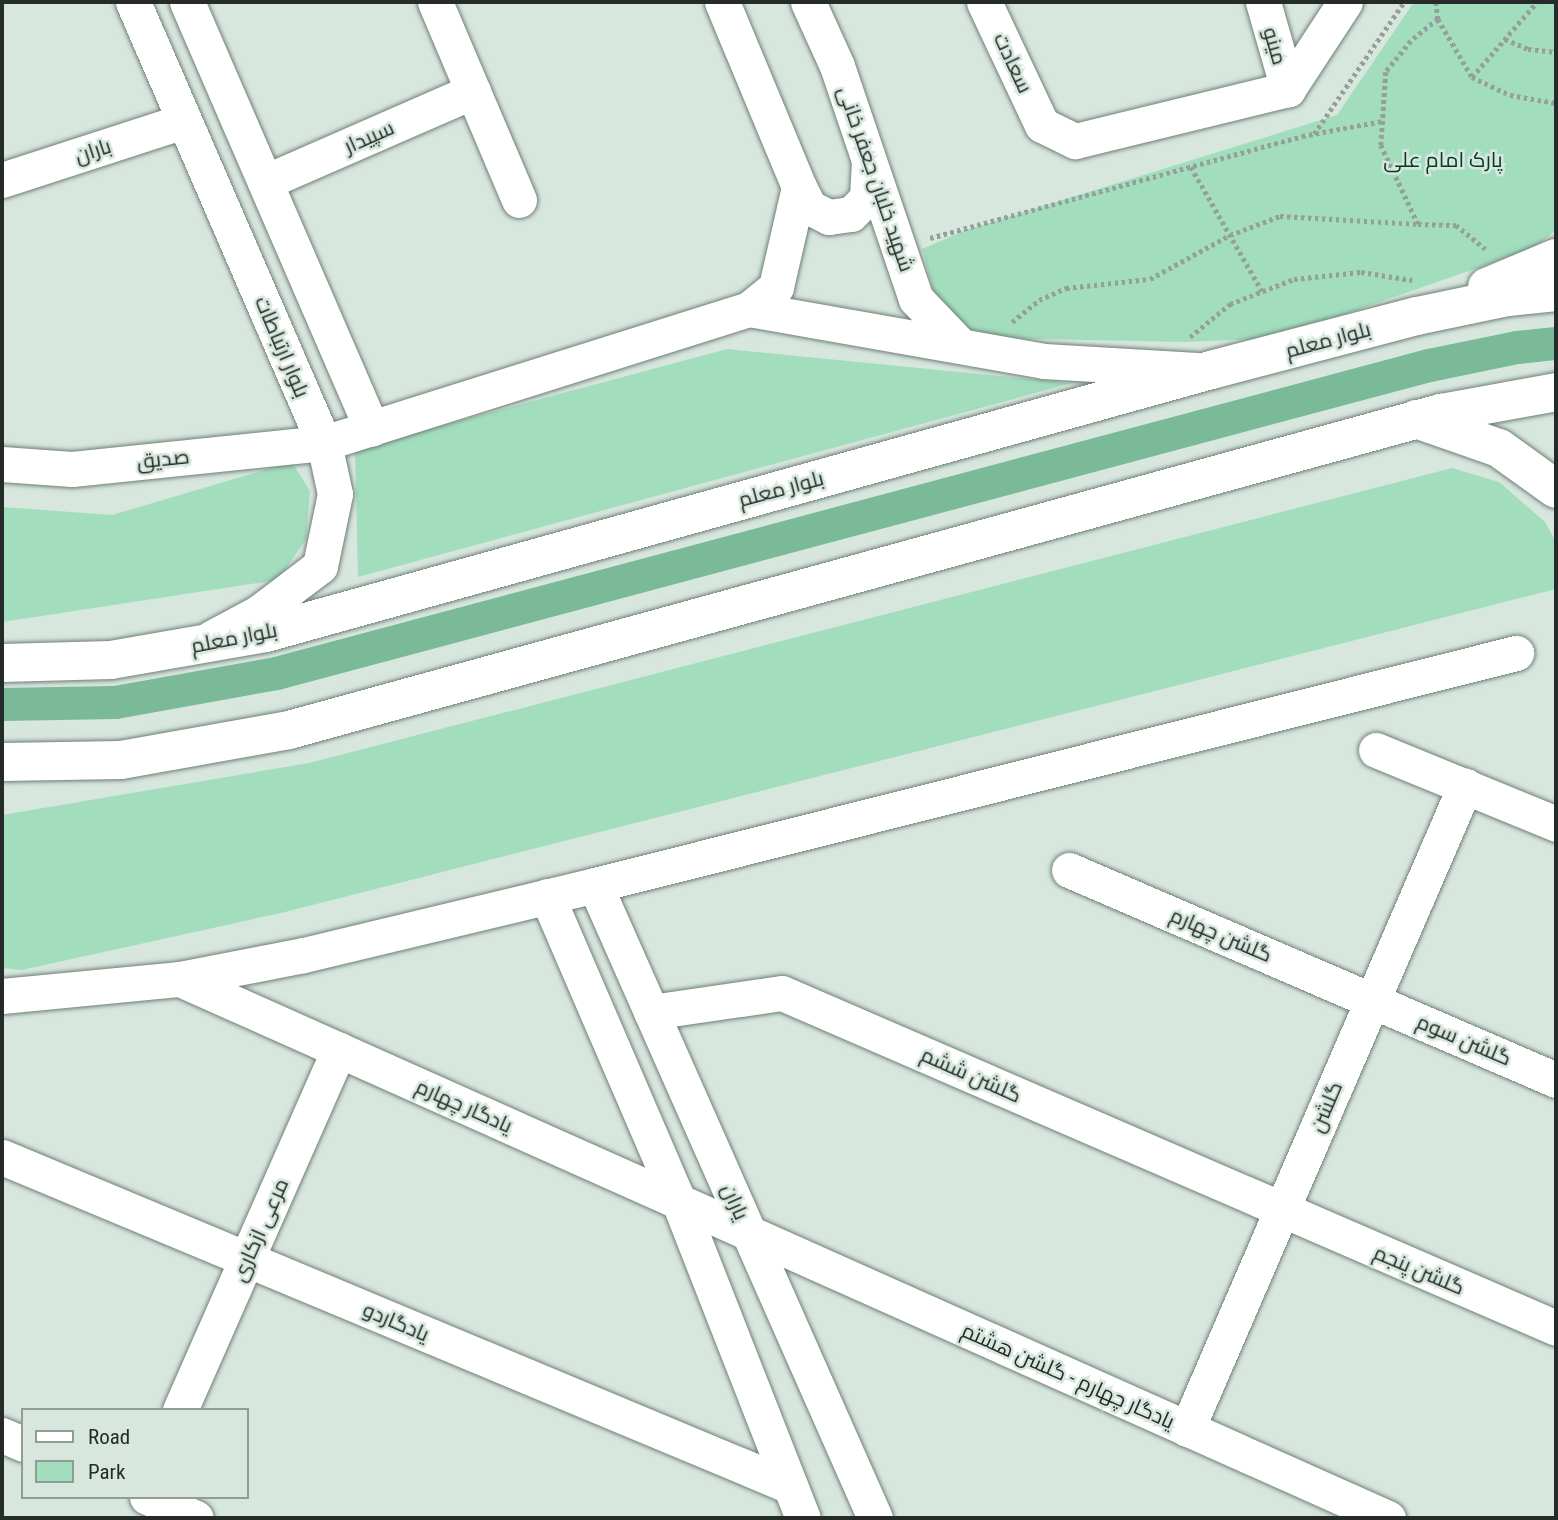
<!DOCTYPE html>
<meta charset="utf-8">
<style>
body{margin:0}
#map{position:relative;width:1558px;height:1520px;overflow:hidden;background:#d7e7de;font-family:"Roboto Condensed",Cairo,sans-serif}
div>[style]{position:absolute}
.green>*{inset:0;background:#a2debe}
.canal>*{height:33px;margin:-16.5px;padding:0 16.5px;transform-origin:16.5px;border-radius:16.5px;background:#7aba99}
.path>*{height:4.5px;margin-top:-2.25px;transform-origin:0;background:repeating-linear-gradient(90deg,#94a099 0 3.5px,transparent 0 7px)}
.roads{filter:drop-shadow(0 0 2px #707f77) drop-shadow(0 0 2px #707f77)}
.minor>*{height:35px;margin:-17.5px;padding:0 17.5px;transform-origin:17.5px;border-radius:17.5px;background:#fff}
.major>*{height:38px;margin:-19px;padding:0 19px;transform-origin:19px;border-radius:19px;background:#fff}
span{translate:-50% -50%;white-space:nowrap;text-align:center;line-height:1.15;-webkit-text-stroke:5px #d7e7de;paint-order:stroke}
.street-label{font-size:21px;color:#252b28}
.park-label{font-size:21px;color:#023a24}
.frame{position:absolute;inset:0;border:4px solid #252b28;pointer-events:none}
.legend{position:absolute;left:21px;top:1408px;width:228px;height:91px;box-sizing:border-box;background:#d7e7de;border:2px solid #909c95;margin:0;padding:9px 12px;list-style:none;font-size:21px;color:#252b28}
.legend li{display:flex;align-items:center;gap:14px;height:35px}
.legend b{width:35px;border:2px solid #909c95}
</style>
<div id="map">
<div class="green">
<div style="clip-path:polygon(1414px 2px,1556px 2px,1556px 230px,1532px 249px,1276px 338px,1184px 342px,993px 338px,967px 331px,939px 310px,922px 249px,966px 230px,1337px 115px)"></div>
<div style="clip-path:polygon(727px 349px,1072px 383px,358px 577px,355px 449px)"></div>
<div style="clip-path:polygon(292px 462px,310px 491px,306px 539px,278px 580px,2px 622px,2px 507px,112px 515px)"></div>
<div style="clip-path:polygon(1452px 468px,1499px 482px,1545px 522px,1556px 542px,1556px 589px,285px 912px,22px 970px,2px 968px,2px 815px,309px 763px)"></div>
</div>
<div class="canal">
<div style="left:2px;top:704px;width:113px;rotate:-1deg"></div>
<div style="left:115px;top:702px;width:164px;rotate:-10.2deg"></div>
<div style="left:276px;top:673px;width:1193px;rotate:-14.96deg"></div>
<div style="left:1429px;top:365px;width:90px;rotate:-11.6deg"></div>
<div style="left:1517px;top:347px;width:39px;rotate:-6deg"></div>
</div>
<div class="path">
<div style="left:1436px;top:2px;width:17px;rotate:83deg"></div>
<div style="left:1438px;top:19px;width:67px;rotate:59.6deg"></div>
<div style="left:1472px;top:77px;width:99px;rotate:-49.1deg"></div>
<div style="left:1438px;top:19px;width:35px;rotate:141deg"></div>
<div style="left:1411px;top:41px;width:40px;rotate:129deg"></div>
<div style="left:1386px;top:72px;width:73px;rotate:93.9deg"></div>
<div style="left:1381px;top:145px;width:87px;rotate:64.9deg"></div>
<div style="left:1418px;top:224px;width:38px;rotate:2deg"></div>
<div style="left:1456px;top:225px;width:38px;rotate:39deg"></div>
<div style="left:1505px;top:39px;width:25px;rotate:23deg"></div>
<div style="left:1528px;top:49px;width:28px;rotate:6deg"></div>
<div style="left:1472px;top:77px;width:42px;rotate:25.3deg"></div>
<div style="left:1510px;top:95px;width:47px;rotate:9.9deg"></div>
<div style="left:1314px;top:134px;width:160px;rotate:-55.7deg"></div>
<div style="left:1191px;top:167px;width:143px;rotate:60.2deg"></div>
<div style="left:930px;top:238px;width:386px;rotate:-15.3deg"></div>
<div style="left:1302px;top:136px;width:81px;rotate:-10.6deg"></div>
<div style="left:1012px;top:322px;width:35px;rotate:-39deg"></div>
<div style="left:1039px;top:300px;width:30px;rotate:-24deg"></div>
<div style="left:1066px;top:288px;width:84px;rotate:-6.1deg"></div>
<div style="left:1150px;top:279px;width:91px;rotate:-28.8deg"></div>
<div style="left:1230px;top:235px;width:53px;rotate:-20.8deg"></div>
<div style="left:1280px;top:216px;width:138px;rotate:3.3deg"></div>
<div style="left:1190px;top:337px;width:52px;rotate:-39.5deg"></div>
<div style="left:1230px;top:304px;width:69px;rotate:-21.3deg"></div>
<div style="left:1294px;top:279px;width:67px;rotate:-6deg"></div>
<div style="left:1361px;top:272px;width:52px;rotate:8.9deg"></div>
</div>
<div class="roads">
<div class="minor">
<div style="left:133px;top:2px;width:481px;rotate:66.6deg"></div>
<div style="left:324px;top:443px;width:52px;rotate:77.8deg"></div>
<div style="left:335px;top:494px;width:74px;rotate:101.8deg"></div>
<div style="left:320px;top:566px;width:78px;rotate:142.8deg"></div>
<div style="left:258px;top:613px;width:53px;rotate:152deg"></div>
<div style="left:187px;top:2px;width:465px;rotate:66.6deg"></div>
<div style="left:435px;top:2px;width:215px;rotate:67deg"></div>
<div style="left:722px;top:2px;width:200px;rotate:67.4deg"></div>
<div style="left:799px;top:187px;width:103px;rotate:103deg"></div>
<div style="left:776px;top:287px;width:35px;rotate:141deg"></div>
<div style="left:808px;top:2px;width:70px;rotate:65.6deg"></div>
<div style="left:837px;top:66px;width:246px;rotate:71.3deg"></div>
<div style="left:916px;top:299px;width:64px;rotate:46.3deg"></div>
<div style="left:984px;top:2px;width:136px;rotate:64.8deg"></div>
<div style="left:1042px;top:125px;width:37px;rotate:26deg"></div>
<div style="left:1075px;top:141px;width:219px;rotate:-13.7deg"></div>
<div style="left:1288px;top:89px;width:104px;rotate:-56.8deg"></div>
<div style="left:1263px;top:2px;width:91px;rotate:74deg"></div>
<div style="left:2px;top:180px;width:191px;rotate:-18deg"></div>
<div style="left:265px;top:182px;width:227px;rotate:-23.6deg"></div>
<div style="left:799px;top:187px;width:22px;rotate:63deg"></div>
<div style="left:809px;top:207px;width:22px;rotate:27deg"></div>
<div style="left:829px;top:217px;width:22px;rotate:-8deg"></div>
<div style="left:851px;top:214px;width:23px;rotate:-45deg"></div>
<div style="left:867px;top:198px;width:36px;rotate:-87deg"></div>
<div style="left:2px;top:464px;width:70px;rotate:4.1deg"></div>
<div style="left:72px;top:469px;width:253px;rotate:-5.9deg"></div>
<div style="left:324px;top:443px;width:446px;rotate:-17.5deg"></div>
<div style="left:749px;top:309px;width:300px;rotate:10deg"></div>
<div style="left:1044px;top:361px;width:153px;rotate:3.4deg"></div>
<div style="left:1376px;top:750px;width:195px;rotate:22.3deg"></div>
<div style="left:1069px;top:870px;width:530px;rotate:23.33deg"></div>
<div style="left:595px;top:885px;width:692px;rotate:66.14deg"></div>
<div style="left:547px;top:896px;width:333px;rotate:66.7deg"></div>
<div style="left:679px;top:1202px;width:339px;rotate:68.6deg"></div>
<div style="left:180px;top:979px;width:1323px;rotate:24.05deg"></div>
<div style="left:2px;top:996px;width:179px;rotate:-5.5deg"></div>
<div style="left:180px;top:979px;width:126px;rotate:-11deg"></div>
<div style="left:304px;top:955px;width:299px;rotate:-13.5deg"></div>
<div style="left:595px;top:885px;width:950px;rotate:-14.14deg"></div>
<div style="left:651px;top:1012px;width:132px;rotate:-8.3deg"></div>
<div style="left:782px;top:993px;width:843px;rotate:23.4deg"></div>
<div style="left:2px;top:1157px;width:854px;rotate:22.66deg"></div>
<div style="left:180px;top:1410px;width:394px;rotate:-66.2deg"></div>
<div style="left:1187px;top:1429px;width:701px;rotate:-66.62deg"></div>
<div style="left:2px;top:1435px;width:23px;rotate:23deg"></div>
<div style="left:147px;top:1497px;width:53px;rotate:23.2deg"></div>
</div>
<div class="major">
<div style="left:1487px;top:287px;width:75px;rotate:-22.8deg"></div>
<div style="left:1416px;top:419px;width:88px;rotate:19.3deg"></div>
<div style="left:1499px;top:448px;width:70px;rotate:35.7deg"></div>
<div style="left:2px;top:663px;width:109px;rotate:-1.6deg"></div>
<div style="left:111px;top:660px;width:157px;rotate:-9.9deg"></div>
<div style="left:266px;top:633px;width:981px;rotate:-15.55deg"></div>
<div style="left:1211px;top:370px;width:213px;rotate:-14.7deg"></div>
<div style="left:1417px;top:316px;width:93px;rotate:-11.8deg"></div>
<div style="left:1508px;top:297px;width:48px;rotate:-5.9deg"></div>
<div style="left:2px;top:762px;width:119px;rotate:-1deg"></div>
<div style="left:121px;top:760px;width:171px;rotate:-10.1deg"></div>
<div style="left:289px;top:730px;width:1195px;rotate:-15.39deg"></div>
<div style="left:1441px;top:413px;width:117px;rotate:-10.3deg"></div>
</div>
</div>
<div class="street-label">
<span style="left:1275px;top:46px;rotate:74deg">مینو</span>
<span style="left:1013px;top:63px;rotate:65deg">سعادت</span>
<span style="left:369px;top:137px;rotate:-24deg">سپیدار</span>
<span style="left:93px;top:151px;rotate:-18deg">باران</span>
<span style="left:876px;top:179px;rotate:71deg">شهید خلبان جعفر خانی</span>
<span style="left:1328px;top:340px;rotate:-15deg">بلوار معلم</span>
<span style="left:282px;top:347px;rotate:67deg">بلوار ارتباطات</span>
<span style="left:163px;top:459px;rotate:-6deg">صدیق</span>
<span style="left:781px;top:489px;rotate:-15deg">بلوار معلم</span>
<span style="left:234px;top:638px;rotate:-11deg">بلوار معلم</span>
<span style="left:1221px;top:935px;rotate:23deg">گلشن چهارم</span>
<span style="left:1464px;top:1040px;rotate:23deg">گلشن سوم</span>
<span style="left:971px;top:1075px;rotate:24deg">گلشن ششم</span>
<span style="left:464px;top:1106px;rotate:24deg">یادگار چهارم</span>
<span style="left:1326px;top:1107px;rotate:-67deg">گلشن</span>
<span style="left:735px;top:1202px;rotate:66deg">یاران</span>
<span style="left:260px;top:1230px;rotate:-66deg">مرعی ازکاری</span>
<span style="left:1419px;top:1270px;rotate:23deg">گلشن پنجم</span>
<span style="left:396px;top:1322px;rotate:23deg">یادگار‌دو</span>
<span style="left:1068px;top:1376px;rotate:24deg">یادگار چهارم - گلشن هشتم</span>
</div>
<div class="park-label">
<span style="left:1443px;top:160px">پارک امام علی</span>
</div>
<div class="frame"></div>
<ul class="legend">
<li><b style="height:9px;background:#fff"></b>Road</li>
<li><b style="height:19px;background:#a2debe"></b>Park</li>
</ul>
</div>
